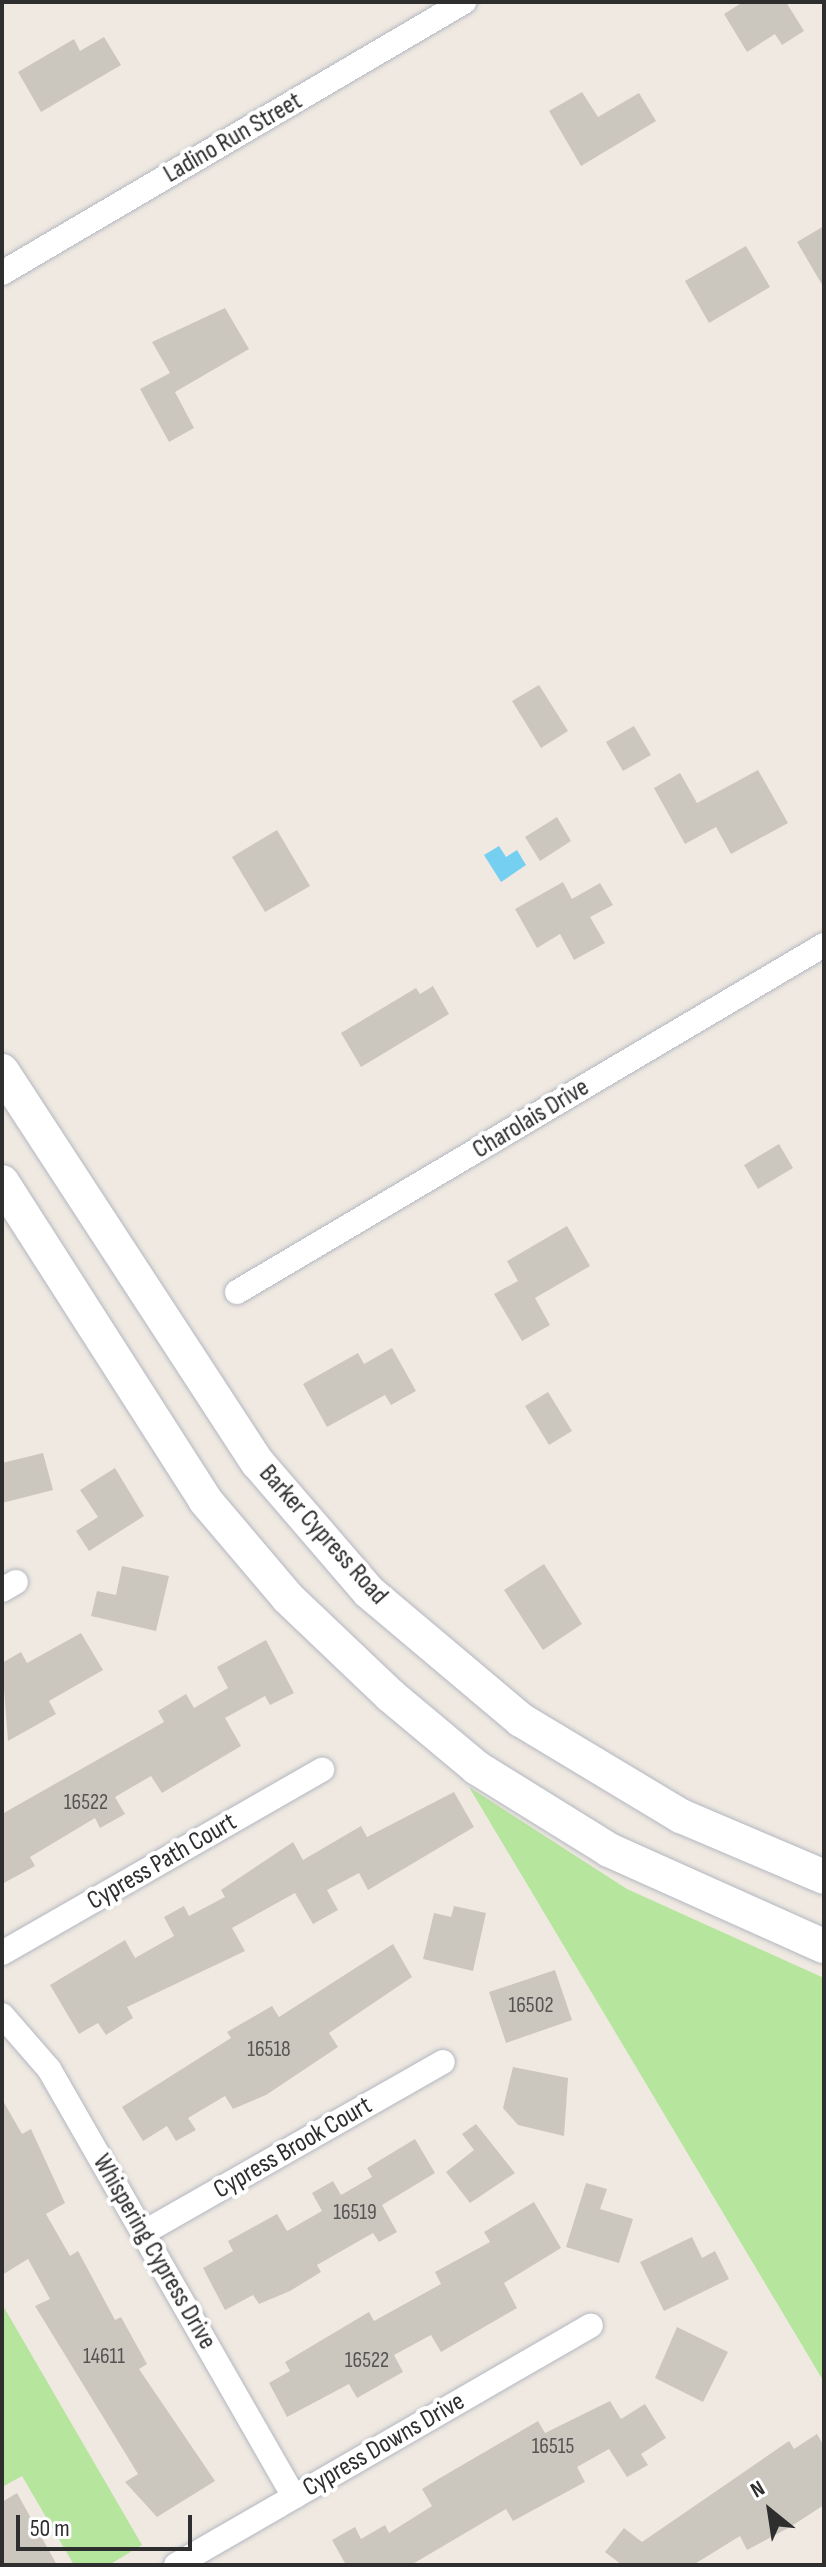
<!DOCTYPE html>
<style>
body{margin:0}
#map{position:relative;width:826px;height:2567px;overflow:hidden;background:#efe9e1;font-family:"Sofia Sans Condensed",sans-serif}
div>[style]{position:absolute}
.green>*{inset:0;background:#b6e59e}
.water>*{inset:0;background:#75cff0}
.building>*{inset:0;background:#cbc7bf}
.roads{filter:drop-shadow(0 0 2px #b4b7c1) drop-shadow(0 0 2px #b4b7c1)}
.street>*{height:24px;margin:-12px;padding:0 12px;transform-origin:12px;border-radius:12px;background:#fff}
.secondary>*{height:34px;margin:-17px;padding:0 17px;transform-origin:17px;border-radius:17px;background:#fff}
span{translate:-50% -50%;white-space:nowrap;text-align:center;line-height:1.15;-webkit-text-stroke:8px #fff;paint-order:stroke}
.number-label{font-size:22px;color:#555452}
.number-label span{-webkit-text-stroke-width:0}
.street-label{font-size:26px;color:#2e2e2e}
.frame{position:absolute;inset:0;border:4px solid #2e2e2e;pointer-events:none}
.north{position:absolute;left:730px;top:2471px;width:80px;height:80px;-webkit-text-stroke:6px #fff;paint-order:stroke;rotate:330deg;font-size:22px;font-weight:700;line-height:32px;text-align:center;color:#2e2e2e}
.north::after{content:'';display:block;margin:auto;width:28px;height:36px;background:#2e2e2e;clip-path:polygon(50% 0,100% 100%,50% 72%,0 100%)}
.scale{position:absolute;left:16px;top:2515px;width:176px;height:36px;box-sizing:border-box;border:4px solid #2e2e2e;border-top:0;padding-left:10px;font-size:24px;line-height:28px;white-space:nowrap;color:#2e2e2e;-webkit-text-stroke:6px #fff;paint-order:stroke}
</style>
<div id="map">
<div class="green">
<div style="clip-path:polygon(469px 1787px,627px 1889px,824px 1978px,824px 2382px)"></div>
<div style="clip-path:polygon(2px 2304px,142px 2545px,109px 2565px,74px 2565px,22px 2476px,2px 2487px)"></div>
</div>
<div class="water">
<div style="clip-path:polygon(499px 846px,506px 857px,517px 850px,526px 865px,501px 882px,484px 855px)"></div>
</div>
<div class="building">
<div style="clip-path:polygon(743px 2px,786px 2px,804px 31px,782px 45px,775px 34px,747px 52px,724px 14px)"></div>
<div style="clip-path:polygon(104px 37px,121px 65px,41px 112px,18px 72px,74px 39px,80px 51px)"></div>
<div style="clip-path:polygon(582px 92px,598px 117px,639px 93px,656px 121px,581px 166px,549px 111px)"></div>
<div style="clip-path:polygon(824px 226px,824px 288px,797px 242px)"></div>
<div style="clip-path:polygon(746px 246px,770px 287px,709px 323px,685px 281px)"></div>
<div style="clip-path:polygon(225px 308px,249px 349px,175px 392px,194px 428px,169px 442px,140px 389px,170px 373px,152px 342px)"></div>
<div style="clip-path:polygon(539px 685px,568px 731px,541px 748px,512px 701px)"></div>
<div style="clip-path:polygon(634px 726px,651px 755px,623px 771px,606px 742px)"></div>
<div style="clip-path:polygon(758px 770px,788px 823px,731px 854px,716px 827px,685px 844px,654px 788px,680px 773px,697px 803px)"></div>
<div style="clip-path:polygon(557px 817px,571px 841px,540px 861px,525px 837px)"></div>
<div style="clip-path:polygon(277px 830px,310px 886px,265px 912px,232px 857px)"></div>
<div style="clip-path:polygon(563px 882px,572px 899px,600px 883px,613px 905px,590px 917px,605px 943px,574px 960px,560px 934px,537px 948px,515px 909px)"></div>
<div style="clip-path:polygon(433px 986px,449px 1014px,361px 1067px,341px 1033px,416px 988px,420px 994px)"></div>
<div style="clip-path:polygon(779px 1144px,793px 1168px,758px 1189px,744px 1165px)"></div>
<div style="clip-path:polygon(567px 1226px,590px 1266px,535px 1298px,550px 1325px,522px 1341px,494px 1294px,518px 1281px,507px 1261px)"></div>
<div style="clip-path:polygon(392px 1348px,416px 1391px,391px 1405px,385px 1395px,327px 1427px,303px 1384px,358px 1353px,364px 1364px)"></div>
<div style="clip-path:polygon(548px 1392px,572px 1431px,549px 1445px,525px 1406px)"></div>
<div style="clip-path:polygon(43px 1453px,53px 1490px,2px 1503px,2px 1463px)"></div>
<div style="clip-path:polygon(115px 1468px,144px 1516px,89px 1551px,76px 1531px,98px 1517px,80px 1490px)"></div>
<div style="clip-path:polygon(544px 1564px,582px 1624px,543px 1650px,504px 1590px)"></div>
<div style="clip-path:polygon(122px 1566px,169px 1576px,156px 1631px,91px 1616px,97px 1591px,116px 1595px)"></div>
<div style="clip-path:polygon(81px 1633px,103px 1670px,49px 1701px,56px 1714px,8px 1741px,2px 1663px,21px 1652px,27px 1663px)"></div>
<div style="clip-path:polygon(266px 1640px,294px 1693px,270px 1705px,265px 1696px,225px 1718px,241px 1746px,162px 1793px,151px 1776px,115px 1797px,125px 1814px,100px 1828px,95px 1818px,30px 1857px,35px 1866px,2px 1884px,2px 1814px,164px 1722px,158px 1711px,186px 1694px,194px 1708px,228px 1688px,217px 1667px)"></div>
<div style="clip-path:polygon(454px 1792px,474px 1827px,368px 1890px,359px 1873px,327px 1890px,338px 1910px,313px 1924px,295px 1893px,232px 1928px,245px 1951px,127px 2007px,133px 2018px,106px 2035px,98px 2023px,79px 2034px,50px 1985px,125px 1940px,135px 1958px,174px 1936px,164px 1917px,184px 1906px,189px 1916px,225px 1897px,221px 1890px,293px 1842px,303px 1860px,361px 1826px,367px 1837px)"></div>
<div style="clip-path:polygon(454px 1906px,486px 1913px,473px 1971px,423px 1959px,434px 1913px,451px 1917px)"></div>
<div style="clip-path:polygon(393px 1944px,412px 1977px,329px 2033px,338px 2047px,266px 2095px,233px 2109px,225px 2096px,188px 2118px,196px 2130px,176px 2141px,167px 2126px,143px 2141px,122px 2107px,231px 2038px,227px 2032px,272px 2006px,279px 2017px)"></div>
<div style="clip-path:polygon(555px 1970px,572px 2020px,506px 2043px,489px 1992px)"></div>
<div style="clip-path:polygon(513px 2067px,568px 2078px,564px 2136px,518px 2125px,503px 2108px)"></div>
<div style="clip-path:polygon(2px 2099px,22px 2134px,31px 2129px,65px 2203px,46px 2214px,70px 2256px,78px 2251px,115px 2320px,121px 2317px,147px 2364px,139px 2369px,215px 2481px,157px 2517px,125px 2482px,138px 2474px,35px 2306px,50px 2299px,28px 2259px,2px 2275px)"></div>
<div style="clip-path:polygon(476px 2124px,515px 2173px,470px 2203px,446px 2172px,474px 2150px,462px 2134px)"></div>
<div style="clip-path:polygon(415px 2139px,435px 2173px,382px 2205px,397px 2232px,379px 2242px,373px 2233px,317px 2265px,321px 2272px,290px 2291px,259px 2304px,253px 2295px,225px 2310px,203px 2268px,233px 2251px,228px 2241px,277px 2214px,287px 2231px,322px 2211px,312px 2193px,333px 2181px,341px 2195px,372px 2177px,367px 2168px)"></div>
<div style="clip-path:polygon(586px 2183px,607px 2189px,600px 2209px,633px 2219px,619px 2263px,566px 2247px)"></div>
<div style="clip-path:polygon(534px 2202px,561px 2248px,504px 2283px,517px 2308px,441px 2352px,431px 2335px,394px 2355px,403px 2372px,357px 2398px,349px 2384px,287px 2417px,269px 2383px,290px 2371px,285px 2362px,369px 2312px,374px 2321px,441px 2284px,435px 2272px,490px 2242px,484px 2232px)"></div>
<div style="clip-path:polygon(692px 2237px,702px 2258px,715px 2251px,729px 2279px,664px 2311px,640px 2262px)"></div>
<div style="clip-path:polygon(677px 2327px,728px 2352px,703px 2402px,655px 2378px)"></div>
<div style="clip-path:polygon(610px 2401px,621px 2419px,645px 2404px,666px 2438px,641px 2454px,648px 2465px,627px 2477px,609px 2449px,577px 2467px,585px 2482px,513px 2521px,506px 2509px,411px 2565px,346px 2565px,332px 2540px,355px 2527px,361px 2539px,385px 2525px,389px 2533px,432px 2506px,422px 2489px,440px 2478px,538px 2421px,545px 2433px)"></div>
<div style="clip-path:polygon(817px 2434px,824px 2446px,824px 2505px,790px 2527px,747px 2550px,740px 2536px,693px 2565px,622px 2565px,605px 2552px,624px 2528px,642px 2542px,789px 2441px,794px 2449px)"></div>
<div style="clip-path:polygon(17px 2493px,57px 2565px,2px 2565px,2px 2502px)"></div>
</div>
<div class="roads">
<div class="street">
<div style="left:2px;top:273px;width:536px;rotate:-30.4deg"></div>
<div style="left:237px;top:1292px;width:682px;rotate:-30.59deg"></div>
<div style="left:2px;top:1590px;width:16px;rotate:-30deg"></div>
<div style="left:2px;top:1953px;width:369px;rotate:-29.8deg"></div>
<div style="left:2px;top:2015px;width:72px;rotate:49deg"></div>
<div style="left:49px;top:2069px;width:493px;rotate:60.2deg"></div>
<div style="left:143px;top:2233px;width:345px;rotate:-29.7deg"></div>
<div style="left:176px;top:2565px;width:479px;rotate:-30deg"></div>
</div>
<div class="secondary">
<div style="left:2px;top:1071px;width:468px;rotate:56.9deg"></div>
<div style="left:258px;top:1463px;width:170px;rotate:49.3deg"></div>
<div style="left:369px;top:1592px;width:199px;rotate:40.1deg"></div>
<div style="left:521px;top:1720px;width:187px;rotate:31deg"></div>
<div style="left:681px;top:1816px;width:155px;rotate:23.1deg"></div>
<div style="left:2px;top:1182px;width:377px;rotate:57.4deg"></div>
<div style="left:205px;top:1500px;width:128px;rotate:49.7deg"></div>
<div style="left:288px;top:1598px;width:142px;rotate:43.6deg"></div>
<div style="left:391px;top:1696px;width:112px;rotate:39.9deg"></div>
<div style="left:477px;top:1768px;width:155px;rotate:31.8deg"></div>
<div style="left:609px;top:1850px;width:235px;rotate:24.1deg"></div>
</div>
</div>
<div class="number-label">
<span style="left:86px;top:1803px">16522</span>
<span style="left:531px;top:2006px">16502</span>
<span style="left:269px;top:2050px">16518</span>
<span style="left:355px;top:2213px">16519</span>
<span style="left:104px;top:2357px">14611</span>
<span style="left:367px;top:2361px">16522</span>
<span style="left:553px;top:2447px">16515</span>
</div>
<div class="street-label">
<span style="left:233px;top:138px;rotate:-30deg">Ladino Run Street</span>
<span style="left:531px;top:1119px;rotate:-31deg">Charolais Drive</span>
<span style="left:323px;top:1535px;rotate:48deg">Barker Cypress Road</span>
<span style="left:162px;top:1862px;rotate:-30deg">Cypress Path Court</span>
<span style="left:293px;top:2148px;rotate:-30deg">Cypress Brook Court</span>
<span style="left:154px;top:2252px;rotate:60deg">Whispering Cypress Drive</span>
<span style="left:384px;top:2445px;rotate:-30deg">Cypress Downs Drive</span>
</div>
<div class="frame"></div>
<div class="north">N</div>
<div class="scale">50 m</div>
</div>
